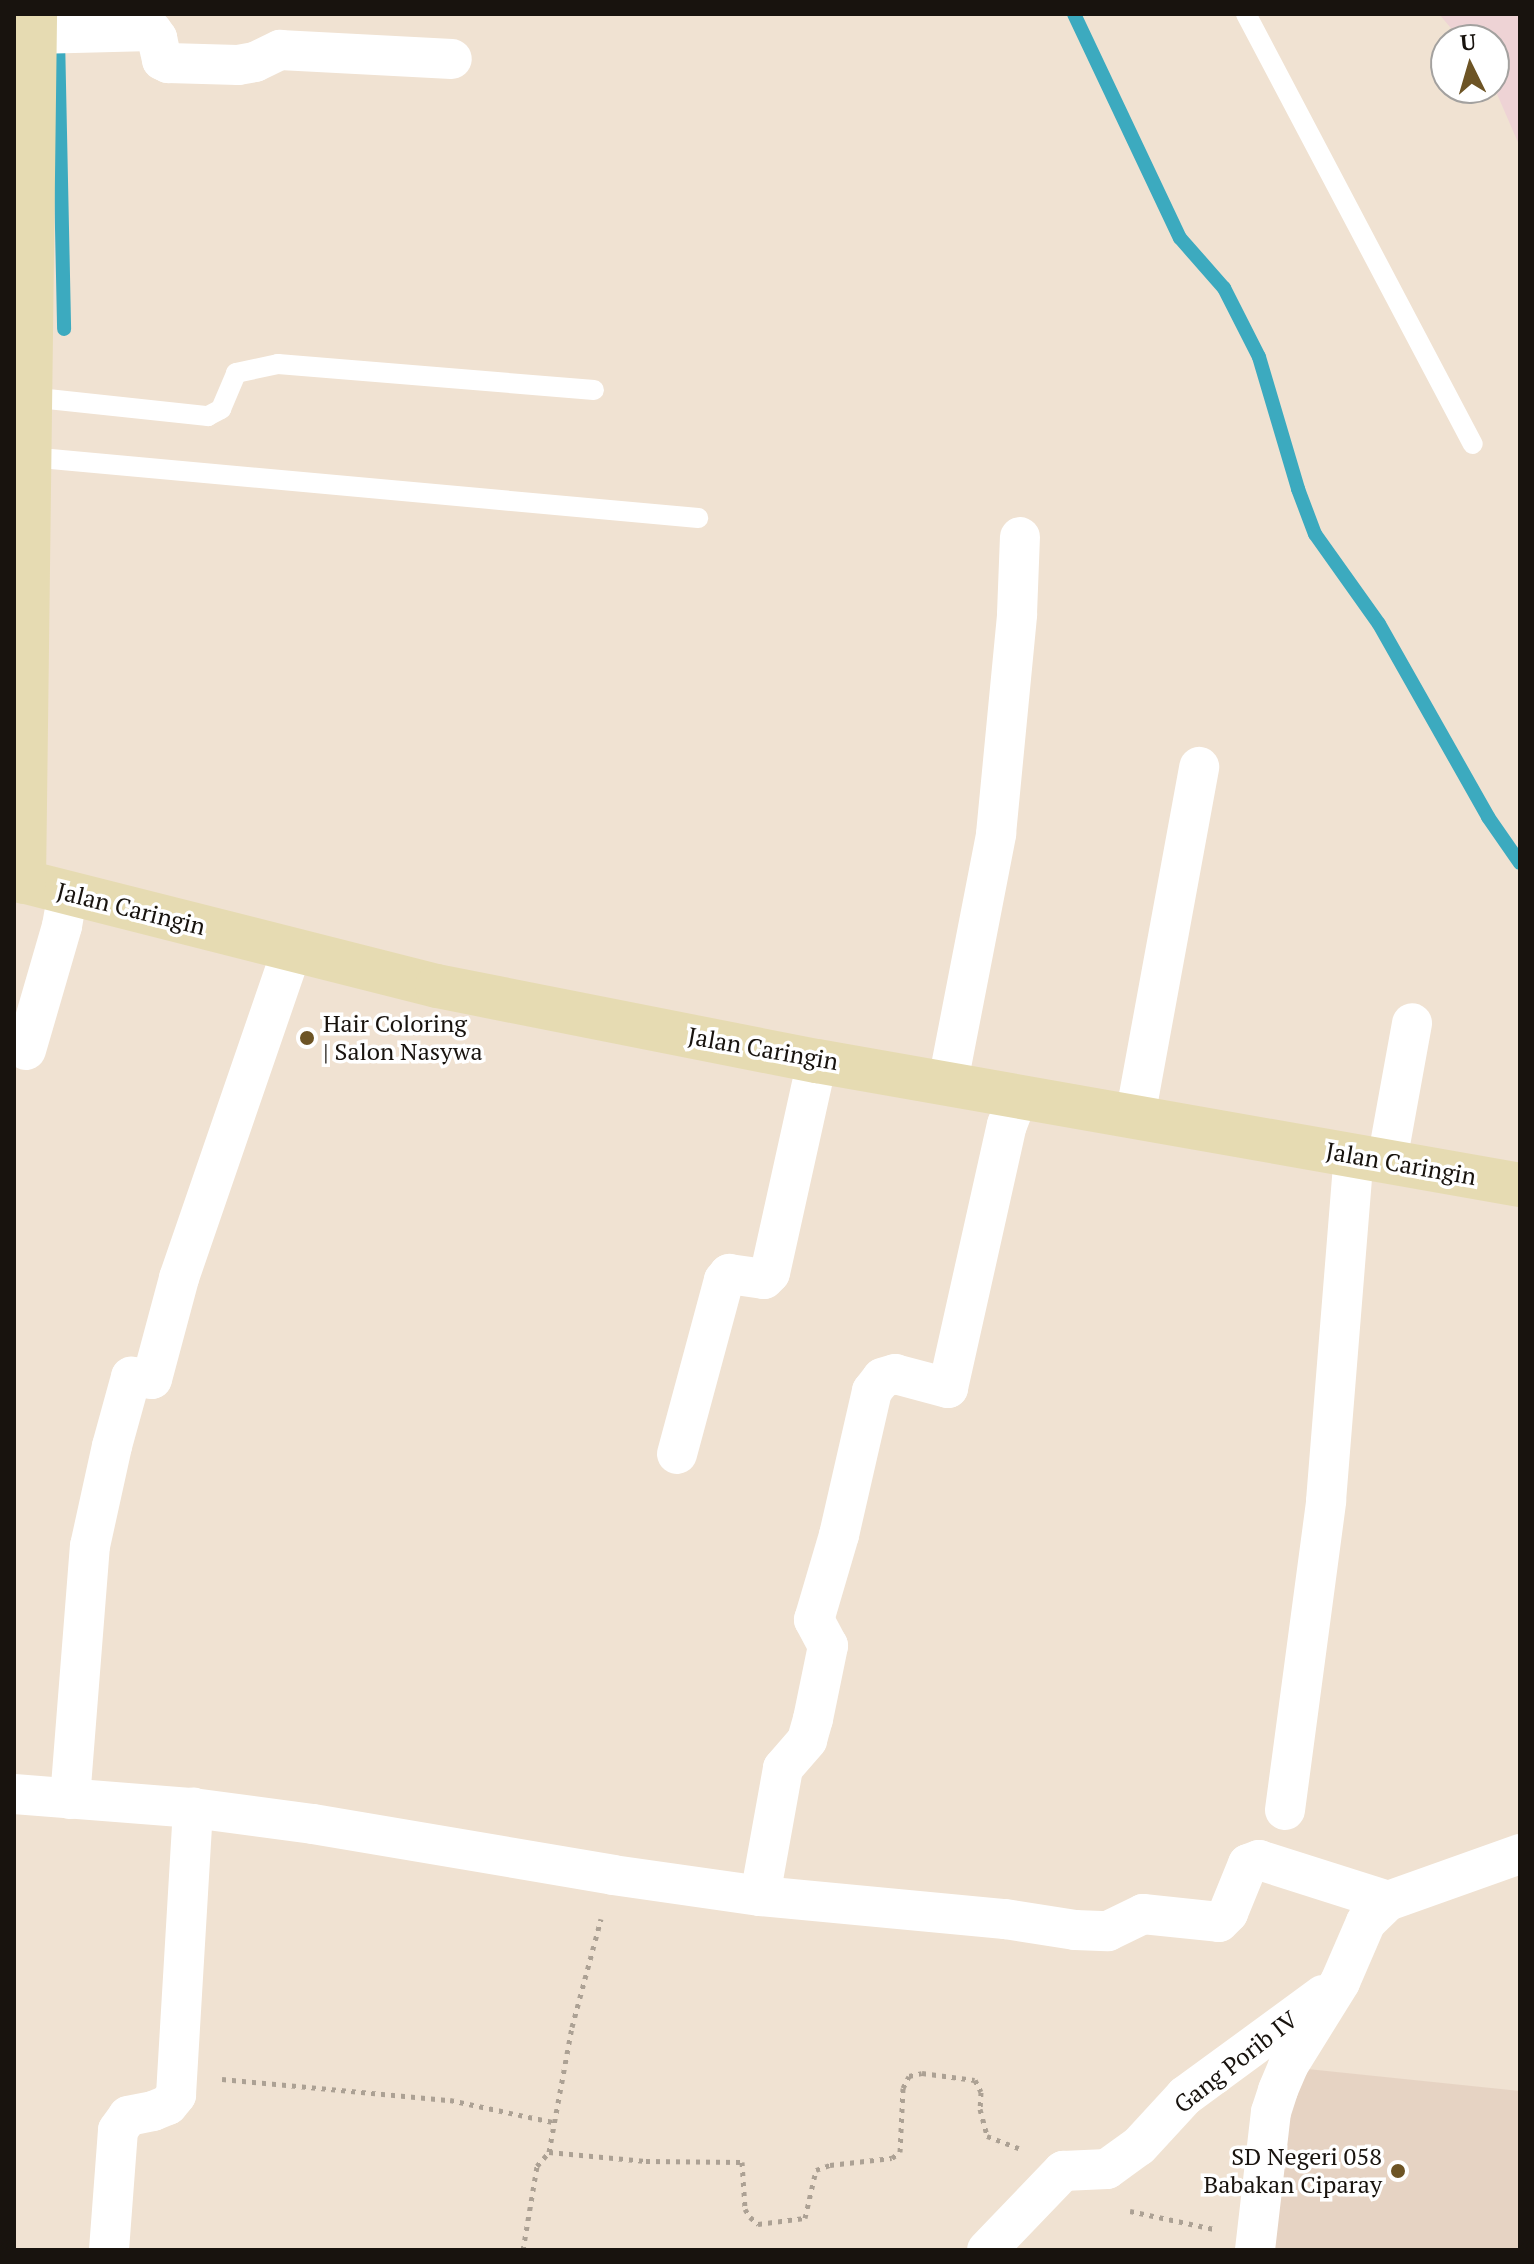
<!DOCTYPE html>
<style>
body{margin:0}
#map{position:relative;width:1534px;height:2264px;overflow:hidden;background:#f0e2d2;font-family:"PT Serif",serif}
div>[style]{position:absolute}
.industrial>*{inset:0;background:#eed3d5}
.education>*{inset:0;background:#e6d3c3}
.stream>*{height:14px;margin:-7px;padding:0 7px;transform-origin:7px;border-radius:7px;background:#3caabf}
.path>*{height:5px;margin-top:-2.5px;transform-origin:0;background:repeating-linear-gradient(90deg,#aca194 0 4px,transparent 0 10px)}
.lane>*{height:20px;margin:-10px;padding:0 10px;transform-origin:10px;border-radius:10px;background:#fff}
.street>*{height:40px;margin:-20px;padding:0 20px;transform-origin:20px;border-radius:20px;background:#fff}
.secondary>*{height:44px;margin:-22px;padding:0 22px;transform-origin:22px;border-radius:22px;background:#e6dbb2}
.dots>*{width:22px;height:22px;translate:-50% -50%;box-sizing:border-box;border:4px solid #fff;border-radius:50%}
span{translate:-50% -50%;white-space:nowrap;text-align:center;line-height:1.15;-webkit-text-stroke:7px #fff;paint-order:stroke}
.street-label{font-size:24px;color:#18130e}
.poi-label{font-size:24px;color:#18130e}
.left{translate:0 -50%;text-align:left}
.right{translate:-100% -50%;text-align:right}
.frame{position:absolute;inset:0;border:16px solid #18130e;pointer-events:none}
.north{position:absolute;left:1430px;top:24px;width:80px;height:80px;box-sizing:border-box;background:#fff;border:2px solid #a3a19f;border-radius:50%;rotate:355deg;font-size:22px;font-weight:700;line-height:32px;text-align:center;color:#18130e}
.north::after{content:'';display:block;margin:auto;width:28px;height:36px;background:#6d5425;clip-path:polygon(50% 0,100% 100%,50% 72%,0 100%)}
</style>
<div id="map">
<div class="industrial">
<div style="clip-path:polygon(1439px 14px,1520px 14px,1520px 147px,1494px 87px,1494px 40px,1461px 40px)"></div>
</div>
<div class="education">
<div style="clip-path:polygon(1288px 2067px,1520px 2091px,1520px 2250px,1267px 2250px)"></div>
</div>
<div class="stream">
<div style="left:1074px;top:14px;width:248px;rotate:64.7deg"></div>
<div style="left:1180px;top:238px;width:67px;rotate:48.7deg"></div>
<div style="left:1224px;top:288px;width:77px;rotate:63.1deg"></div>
<div style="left:1259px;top:357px;width:138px;rotate:73.5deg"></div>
<div style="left:1298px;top:489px;width:48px;rotate:69.3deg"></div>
<div style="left:1315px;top:534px;width:110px;rotate:54.6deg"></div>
<div style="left:1379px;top:624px;width:222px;rotate:60.5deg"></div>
<div style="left:1488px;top:817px;width:56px;rotate:55.2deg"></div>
<div style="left:58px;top:37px;width:292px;rotate:88.8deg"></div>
</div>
<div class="path">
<div style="left:222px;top:2079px;width:229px;rotate:5.3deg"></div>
<div style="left:450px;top:2100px;width:105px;rotate:12.1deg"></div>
<div style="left:549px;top:2152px;width:127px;rotate:-79.6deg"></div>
<div style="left:572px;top:2027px;width:112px;rotate:-75deg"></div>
<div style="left:1130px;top:2211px;width:86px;rotate:12.1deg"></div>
<div style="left:523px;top:2250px;width:85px;rotate:-80.5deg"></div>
<div style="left:537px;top:2166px;width:18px;rotate:-49deg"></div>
<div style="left:549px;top:2152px;width:97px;rotate:5.3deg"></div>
<div style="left:646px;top:2161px;width:96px;rotate:0.6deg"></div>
<div style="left:742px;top:2162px;width:47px;rotate:86.3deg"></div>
<div style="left:745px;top:2209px;width:9px;rotate:58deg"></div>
<div style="left:750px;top:2217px;width:11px;rotate:41deg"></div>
<div style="left:758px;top:2224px;width:47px;rotate:-7.3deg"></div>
<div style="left:805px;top:2218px;width:49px;rotate:-77.1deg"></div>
<div style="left:816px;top:2170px;width:15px;rotate:-20deg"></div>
<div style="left:830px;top:2165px;width:62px;rotate:-6.4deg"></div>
<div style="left:892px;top:2158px;width:10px;rotate:-37deg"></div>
<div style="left:900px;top:2152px;width:64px;rotate:-87.3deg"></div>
<div style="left:903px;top:2088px;width:13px;rotate:-63deg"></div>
<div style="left:909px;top:2076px;width:13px;rotate:-13deg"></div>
<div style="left:922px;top:2073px;width:53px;rotate:7.5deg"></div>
<div style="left:975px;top:2080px;width:13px;rotate:63deg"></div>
<div style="left:981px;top:2092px;width:17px;rotate:93deg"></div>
<div style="left:980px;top:2109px;width:28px;rotate:75deg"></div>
<div style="left:987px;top:2136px;width:34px;rotate:21deg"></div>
</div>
<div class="lane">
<div style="left:1246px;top:14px;width:486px;rotate:62.2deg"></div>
<div style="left:29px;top:397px;width:180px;rotate:6.1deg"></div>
<div style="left:208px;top:416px;width:15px;rotate:-28deg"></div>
<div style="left:221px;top:409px;width:39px;rotate:-67deg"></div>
<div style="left:236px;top:373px;width:43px;rotate:-12.1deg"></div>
<div style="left:278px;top:364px;width:317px;rotate:4.7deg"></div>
<div style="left:29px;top:457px;width:672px;rotate:5.21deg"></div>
</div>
<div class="street">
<div style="left:35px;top:34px;width:117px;rotate:-1.5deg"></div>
<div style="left:152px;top:31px;width:9px;rotate:54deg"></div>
<div style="left:157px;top:38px;width:23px;rotate:77deg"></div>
<div style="left:162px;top:60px;width:7px;rotate:27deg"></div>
<div style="left:168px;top:63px;width:70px;rotate:1.6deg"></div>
<div style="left:238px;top:65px;width:17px;rotate:-10deg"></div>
<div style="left:255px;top:62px;width:28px;rotate:-26deg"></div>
<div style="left:280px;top:50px;width:172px;rotate:3deg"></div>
<div style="left:26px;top:1050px;width:129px;rotate:-73.8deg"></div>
<div style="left:62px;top:926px;width:34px;rotate:-80deg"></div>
<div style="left:948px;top:1082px;width:253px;rotate:-79deg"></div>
<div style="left:996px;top:834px;width:221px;rotate:-84.5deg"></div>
<div style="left:1017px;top:614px;width:77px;rotate:-87.8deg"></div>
<div style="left:1135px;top:1117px;width:356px;rotate:-79.6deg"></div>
<div style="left:1387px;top:1161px;width:140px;rotate:-79.7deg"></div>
<div style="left:677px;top:1454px;width:180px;rotate:-74.9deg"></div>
<div style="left:724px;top:1280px;width:8px;rotate:-50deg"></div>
<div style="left:729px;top:1274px;width:35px;rotate:8deg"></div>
<div style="left:764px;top:1279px;width:8px;rotate:-45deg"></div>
<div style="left:770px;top:1273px;width:217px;rotate:-77.5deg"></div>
<div style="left:14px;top:1794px;width:180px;rotate:4.5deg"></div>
<div style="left:193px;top:1808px;width:121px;rotate:7.6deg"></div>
<div style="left:313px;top:1824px;width:304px;rotate:9.6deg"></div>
<div style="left:613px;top:1875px;width:148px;rotate:8.1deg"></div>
<div style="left:760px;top:1896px;width:246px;rotate:5.4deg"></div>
<div style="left:1005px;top:1919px;width:71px;rotate:8.9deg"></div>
<div style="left:1075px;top:1930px;width:33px;rotate:2deg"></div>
<div style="left:1108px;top:1931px;width:39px;rotate:-26deg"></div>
<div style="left:1143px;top:1914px;width:76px;rotate:6deg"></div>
<div style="left:1219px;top:1922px;width:13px;rotate:-45deg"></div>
<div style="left:1228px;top:1913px;width:53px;rotate:-67.8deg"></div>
<div style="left:1248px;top:1864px;width:12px;rotate:-20deg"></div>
<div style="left:1259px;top:1860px;width:135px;rotate:17.6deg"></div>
<div style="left:70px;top:1799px;width:254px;rotate:-85.5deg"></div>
<div style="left:90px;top:1546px;width:102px;rotate:-77.6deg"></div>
<div style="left:112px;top:1446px;width:72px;rotate:-74.6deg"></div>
<div style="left:131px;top:1377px;width:21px;rotate:5deg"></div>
<div style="left:152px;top:1379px;width:105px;rotate:-75deg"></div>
<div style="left:179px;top:1278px;width:348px;rotate:-71deg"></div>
<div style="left:1285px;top:1810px;width:312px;rotate:-82.4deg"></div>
<div style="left:1326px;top:1501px;width:346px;rotate:-85.4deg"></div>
<div style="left:760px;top:1896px;width:130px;rotate:-79.8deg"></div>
<div style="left:783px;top:1768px;width:37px;rotate:-49deg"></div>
<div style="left:807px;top:1740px;width:22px;rotate:-74deg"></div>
<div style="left:813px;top:1719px;width:75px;rotate:-78.4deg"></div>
<div style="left:828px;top:1646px;width:30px;rotate:-118deg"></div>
<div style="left:814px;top:1620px;width:89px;rotate:-73.6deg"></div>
<div style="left:839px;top:1535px;width:148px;rotate:-77.1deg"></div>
<div style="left:872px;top:1391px;width:16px;rotate:-52deg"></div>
<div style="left:882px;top:1378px;width:14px;rotate:-17deg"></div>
<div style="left:895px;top:1374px;width:55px;rotate:14.8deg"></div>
<div style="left:948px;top:1388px;width:270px;rotate:-77.4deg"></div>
<div style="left:1007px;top:1125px;width:31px;rotate:-69deg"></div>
<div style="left:109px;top:2250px;width:120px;rotate:-85.7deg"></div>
<div style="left:118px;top:2130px;width:17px;rotate:-54deg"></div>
<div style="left:128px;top:2116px;width:25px;rotate:-11deg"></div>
<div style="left:153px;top:2111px;width:16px;rotate:-22deg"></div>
<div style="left:168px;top:2105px;width:13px;rotate:-51deg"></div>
<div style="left:176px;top:2095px;width:288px;rotate:-86.6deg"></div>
<div style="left:987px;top:2250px;width:110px;rotate:-46.1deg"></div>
<div style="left:1063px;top:2171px;width:44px;rotate:-2.6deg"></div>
<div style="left:1107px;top:2169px;width:39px;rotate:-36deg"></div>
<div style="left:1139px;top:2146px;width:68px;rotate:-47.4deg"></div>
<div style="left:1185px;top:2096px;width:171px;rotate:-36.2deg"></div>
<div style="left:1255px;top:2250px;width:139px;rotate:-83.4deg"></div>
<div style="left:1271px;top:2112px;width:23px;rotate:-72deg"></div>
<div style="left:1278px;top:2090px;width:26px;rotate:-67deg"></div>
<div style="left:1288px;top:2066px;width:99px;rotate:-58.2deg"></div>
<div style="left:1340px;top:1982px;width:65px;rotate:-66.6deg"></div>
<div style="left:1366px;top:1922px;width:30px;rotate:-44deg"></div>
<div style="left:1388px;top:1901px;width:140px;rotate:-19.6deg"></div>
</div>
<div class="secondary">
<div style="left:14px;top:879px;width:436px;rotate:14.2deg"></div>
<div style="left:437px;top:986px;width:387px;rotate:11.2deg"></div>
<div style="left:817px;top:1061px;width:714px;rotate:10deg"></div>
<div style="left:24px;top:882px;width:868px;rotate:-89.27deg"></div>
</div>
<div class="dots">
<div style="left:307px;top:1038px;background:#6d5425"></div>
<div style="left:1398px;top:2171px;background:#6d5425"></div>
</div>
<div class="street-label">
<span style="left:131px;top:909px;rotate:14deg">Jalan Caringin</span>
<span style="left:763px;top:1049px;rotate:10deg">Jalan Caringin</span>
<span style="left:1401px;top:1164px;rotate:10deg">Jalan Caringin</span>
<span style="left:1236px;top:2062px;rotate:-38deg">Gang Porib IV</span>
</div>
<div class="poi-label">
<span class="left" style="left:323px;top:1038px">Hair Coloring<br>| Salon Nasywa</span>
<span class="right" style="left:1382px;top:2171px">SD Negeri 058<br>Babakan Ciparay</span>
</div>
<div class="frame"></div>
<div class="north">U</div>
</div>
